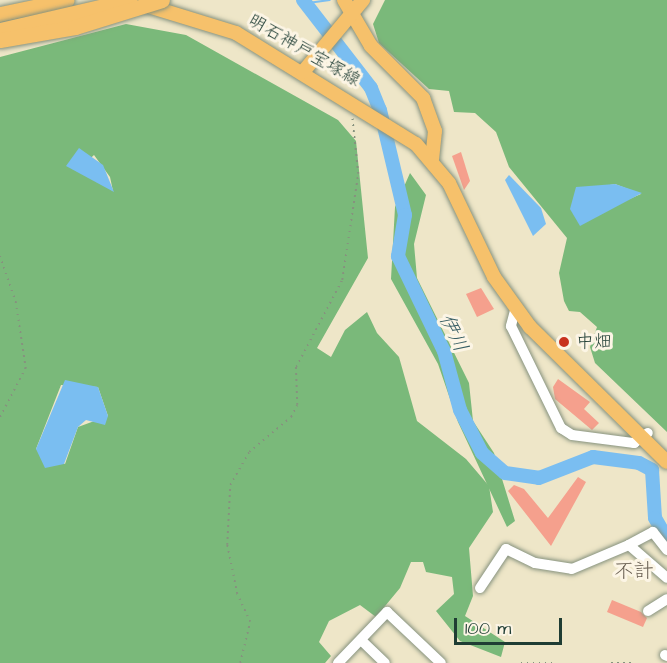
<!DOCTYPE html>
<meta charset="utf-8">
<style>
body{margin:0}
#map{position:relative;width:667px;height:663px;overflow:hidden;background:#eee6c8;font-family:"Architects Daughter","Klee One",sans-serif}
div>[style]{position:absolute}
.forest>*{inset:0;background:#7ab97a}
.water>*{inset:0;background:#7abef1}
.stream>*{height:2px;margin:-1px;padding:0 1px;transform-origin:1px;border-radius:1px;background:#7abef1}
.river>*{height:14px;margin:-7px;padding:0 7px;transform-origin:7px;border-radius:7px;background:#7abef1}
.building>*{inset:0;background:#f5a08d}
.path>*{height:1.5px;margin-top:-0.75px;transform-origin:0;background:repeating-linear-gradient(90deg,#86927e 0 1.5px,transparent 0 6px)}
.roads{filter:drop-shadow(0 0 2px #86927e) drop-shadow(0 0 2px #86927e)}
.minor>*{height:10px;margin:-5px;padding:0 5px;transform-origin:5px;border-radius:5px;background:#fff}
.major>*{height:14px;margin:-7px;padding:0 7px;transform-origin:7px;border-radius:7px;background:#f6c16b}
.highway>*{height:15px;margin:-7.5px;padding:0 7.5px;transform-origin:7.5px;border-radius:7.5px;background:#f6c16b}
.bridges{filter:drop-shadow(0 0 2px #86927e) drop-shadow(0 0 2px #86927e)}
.highway-bridge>*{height:15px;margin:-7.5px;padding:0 7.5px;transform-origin:7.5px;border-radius:7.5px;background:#f6c16b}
.dots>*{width:16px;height:16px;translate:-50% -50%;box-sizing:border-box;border:3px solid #fcf5e5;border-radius:50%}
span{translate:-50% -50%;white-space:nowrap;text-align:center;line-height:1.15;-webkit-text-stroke:6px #fcf5e5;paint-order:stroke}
.street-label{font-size:18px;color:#1f3d34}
.poi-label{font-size:18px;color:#1f3d34}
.left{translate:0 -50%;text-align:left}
.water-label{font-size:20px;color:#365d63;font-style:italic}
.neighbourhood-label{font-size:20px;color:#6a6053}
.scale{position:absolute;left:454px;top:618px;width:108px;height:27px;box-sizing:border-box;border:3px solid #1f3d34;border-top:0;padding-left:8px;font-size:18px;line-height:21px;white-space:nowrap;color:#1f3d34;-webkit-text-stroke:4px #fcf5e5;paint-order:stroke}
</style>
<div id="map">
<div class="forest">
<div style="clip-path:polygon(evenodd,385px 0,667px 0,667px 432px,595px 363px,590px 347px,597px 327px,580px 312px,569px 311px,564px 301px,559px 273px,567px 238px,509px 167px,496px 132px,475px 113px,454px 112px,449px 91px,429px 89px,379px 43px,373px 24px,385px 0,615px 184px,641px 194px,597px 213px,589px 189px,615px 184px)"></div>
<div style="clip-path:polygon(evenodd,126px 24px,186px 35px,338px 120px,356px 141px,368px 258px,317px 348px,331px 357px,345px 330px,367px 312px,377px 333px,399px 357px,417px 421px,466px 459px,489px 486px,493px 512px,469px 548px,473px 596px,465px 616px,505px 642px,501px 657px,460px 641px,436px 611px,454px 594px,452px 577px,426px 572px,423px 562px,411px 562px,400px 588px,376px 617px,360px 605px,329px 621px,319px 642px,331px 656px,325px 663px,0 663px,0 57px,126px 24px,94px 155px,110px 177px,113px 191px,79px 169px,94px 155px,126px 24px,61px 385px,98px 387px,108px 416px,78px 427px,65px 464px,36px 449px,61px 385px)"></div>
<div style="clip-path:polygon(410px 173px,426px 195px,414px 244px,417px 278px,469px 383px,473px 421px,494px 453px,515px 521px,507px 527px,458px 422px,438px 364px,391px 279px,395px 207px)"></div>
</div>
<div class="water">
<div style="clip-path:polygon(79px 148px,103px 165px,114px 192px,66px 166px)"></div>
<div style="clip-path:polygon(509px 175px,541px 208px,546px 224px,533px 236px,505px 180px)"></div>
<div style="clip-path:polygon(615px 184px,642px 193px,580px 226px,570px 209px,576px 187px)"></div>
<div style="clip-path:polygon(65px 380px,98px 387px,108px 416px,105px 425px,86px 420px,78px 427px,64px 464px,45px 468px,36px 449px)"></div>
</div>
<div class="stream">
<div style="left:308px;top:3px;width:22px;rotate:-8deg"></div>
</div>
<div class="river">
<div style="left:303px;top:0;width:111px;rotate:52.3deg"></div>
<div style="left:371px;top:88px;width:24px;rotate:68deg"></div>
<div style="left:380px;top:110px;width:108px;rotate:76.6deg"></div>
<div style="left:405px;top:215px;width:42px;rotate:99.7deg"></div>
<div style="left:398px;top:256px;width:106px;rotate:64.2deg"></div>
<div style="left:444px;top:351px;width:61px;rotate:74.8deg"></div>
<div style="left:460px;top:410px;width:48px;rotate:62.9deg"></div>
<div style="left:482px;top:453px;width:30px;rotate:41deg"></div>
<div style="left:505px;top:473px;width:34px;rotate:8deg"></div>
<div style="left:539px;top:478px;width:58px;rotate:-21.3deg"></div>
<div style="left:593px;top:457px;width:46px;rotate:7.4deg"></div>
<div style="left:639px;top:463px;width:15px;rotate:28deg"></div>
<div style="left:652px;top:470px;width:48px;rotate:86.4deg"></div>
<div style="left:655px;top:518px;width:24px;rotate:60deg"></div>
</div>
<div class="building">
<div style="clip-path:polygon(461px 152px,470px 181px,464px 190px,452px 156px)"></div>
<div style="clip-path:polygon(481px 288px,494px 309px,477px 317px,466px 294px)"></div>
<div style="clip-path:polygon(558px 379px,590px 402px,584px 409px,599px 423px,592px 430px,555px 399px,553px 387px)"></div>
<div style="clip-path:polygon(578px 477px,586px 482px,551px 546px,508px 491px,514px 485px,524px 489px,548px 518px)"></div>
<div style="clip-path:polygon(612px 600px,641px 612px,647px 618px,643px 627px,607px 612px)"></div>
</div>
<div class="path">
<div style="left:0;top:256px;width:49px;rotate:70.8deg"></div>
<div style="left:16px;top:302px;width:67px;rotate:81.4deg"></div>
<div style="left:26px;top:368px;width:56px;rotate:117.5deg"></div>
<div style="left:240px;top:663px;width:42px;rotate:-76.3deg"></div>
<div style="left:250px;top:622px;width:31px;rotate:-115deg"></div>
<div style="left:237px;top:594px;width:50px;rotate:-101.5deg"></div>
<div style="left:227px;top:545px;width:60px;rotate:-87.1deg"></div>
<div style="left:230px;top:485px;width:38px;rotate:-60deg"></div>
<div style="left:249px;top:452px;width:55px;rotate:-39.8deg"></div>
<div style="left:291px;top:417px;width:13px;rotate:-63deg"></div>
<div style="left:297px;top:405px;width:38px;rotate:-92deg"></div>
<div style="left:296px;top:367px;width:98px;rotate:-62.1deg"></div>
<div style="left:342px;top:280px;width:107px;rotate:-81.4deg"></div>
<div style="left:358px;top:174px;width:57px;rotate:-96deg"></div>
<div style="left:521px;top:663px;width:36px"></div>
<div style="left:611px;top:663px;width:20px"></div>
</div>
<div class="roads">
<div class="minor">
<div style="left:516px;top:307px;width:20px;rotate:105deg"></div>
<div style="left:511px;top:326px;width:114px;rotate:63.9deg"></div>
<div style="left:561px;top:428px;width:13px;rotate:32deg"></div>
<div style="left:572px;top:435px;width:63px;rotate:7.4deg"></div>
<div style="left:634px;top:443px;width:17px;rotate:-36deg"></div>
<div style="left:667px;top:550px;width:23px;rotate:-128deg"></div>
<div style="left:653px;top:532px;width:27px;rotate:152deg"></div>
<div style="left:629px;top:545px;width:50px;rotate:41deg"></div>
<div style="left:480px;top:588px;width:47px;rotate:-56.3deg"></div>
<div style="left:506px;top:549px;width:32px;rotate:26deg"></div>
<div style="left:535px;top:563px;width:37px;rotate:9deg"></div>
<div style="left:572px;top:569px;width:62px;rotate:-22.8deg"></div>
<div style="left:648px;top:611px;width:22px;rotate:-32deg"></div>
<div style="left:361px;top:640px;width:33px;rotate:44deg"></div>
<div style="left:665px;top:655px;width:2px;rotate:27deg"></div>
<div style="left:338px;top:663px;width:71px;rotate:-46.1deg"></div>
<div style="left:387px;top:612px;width:74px;rotate:43.4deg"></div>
</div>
<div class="major">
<div style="left:344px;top:0;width:53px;rotate:59.6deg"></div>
<div style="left:371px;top:46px;width:74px;rotate:45deg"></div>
<div style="left:423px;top:98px;width:35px;rotate:70deg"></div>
<div style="left:435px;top:131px;width:29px;rotate:96deg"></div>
<div style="left:145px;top:5px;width:95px;rotate:17.1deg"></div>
<div style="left:236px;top:33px;width:211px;rotate:31.7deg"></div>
<div style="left:416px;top:144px;width:51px;rotate:49.8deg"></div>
<div style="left:449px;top:183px;width:104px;rotate:64.4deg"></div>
<div style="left:494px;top:277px;width:62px;rotate:54.2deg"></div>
<div style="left:530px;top:327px;width:192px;rotate:44.6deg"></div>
<div style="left:303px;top:72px;width:94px;rotate:-50.2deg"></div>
</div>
<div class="highway">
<div style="left:0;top:14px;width:68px;rotate:-11.8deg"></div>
</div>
</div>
<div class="bridges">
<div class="highway-bridge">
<div style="left:0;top:30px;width:133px;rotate:-13deg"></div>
<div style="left:0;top:40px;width:76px;rotate:-9.8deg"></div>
<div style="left:75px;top:27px;width:91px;rotate:-17.2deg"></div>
</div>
</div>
<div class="dots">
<div style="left:564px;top:342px;background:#c8321e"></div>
</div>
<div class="street-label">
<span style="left:304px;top:51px;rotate:30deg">明石神戸宝塚線</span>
</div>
<div class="poi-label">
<span class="left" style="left:576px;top:342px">中畑</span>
</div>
<div class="water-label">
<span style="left:453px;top:333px;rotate:64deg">伊川</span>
</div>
<div class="neighbourhood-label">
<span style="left:634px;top:571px">不計</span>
</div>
<div class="scale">100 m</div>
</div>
